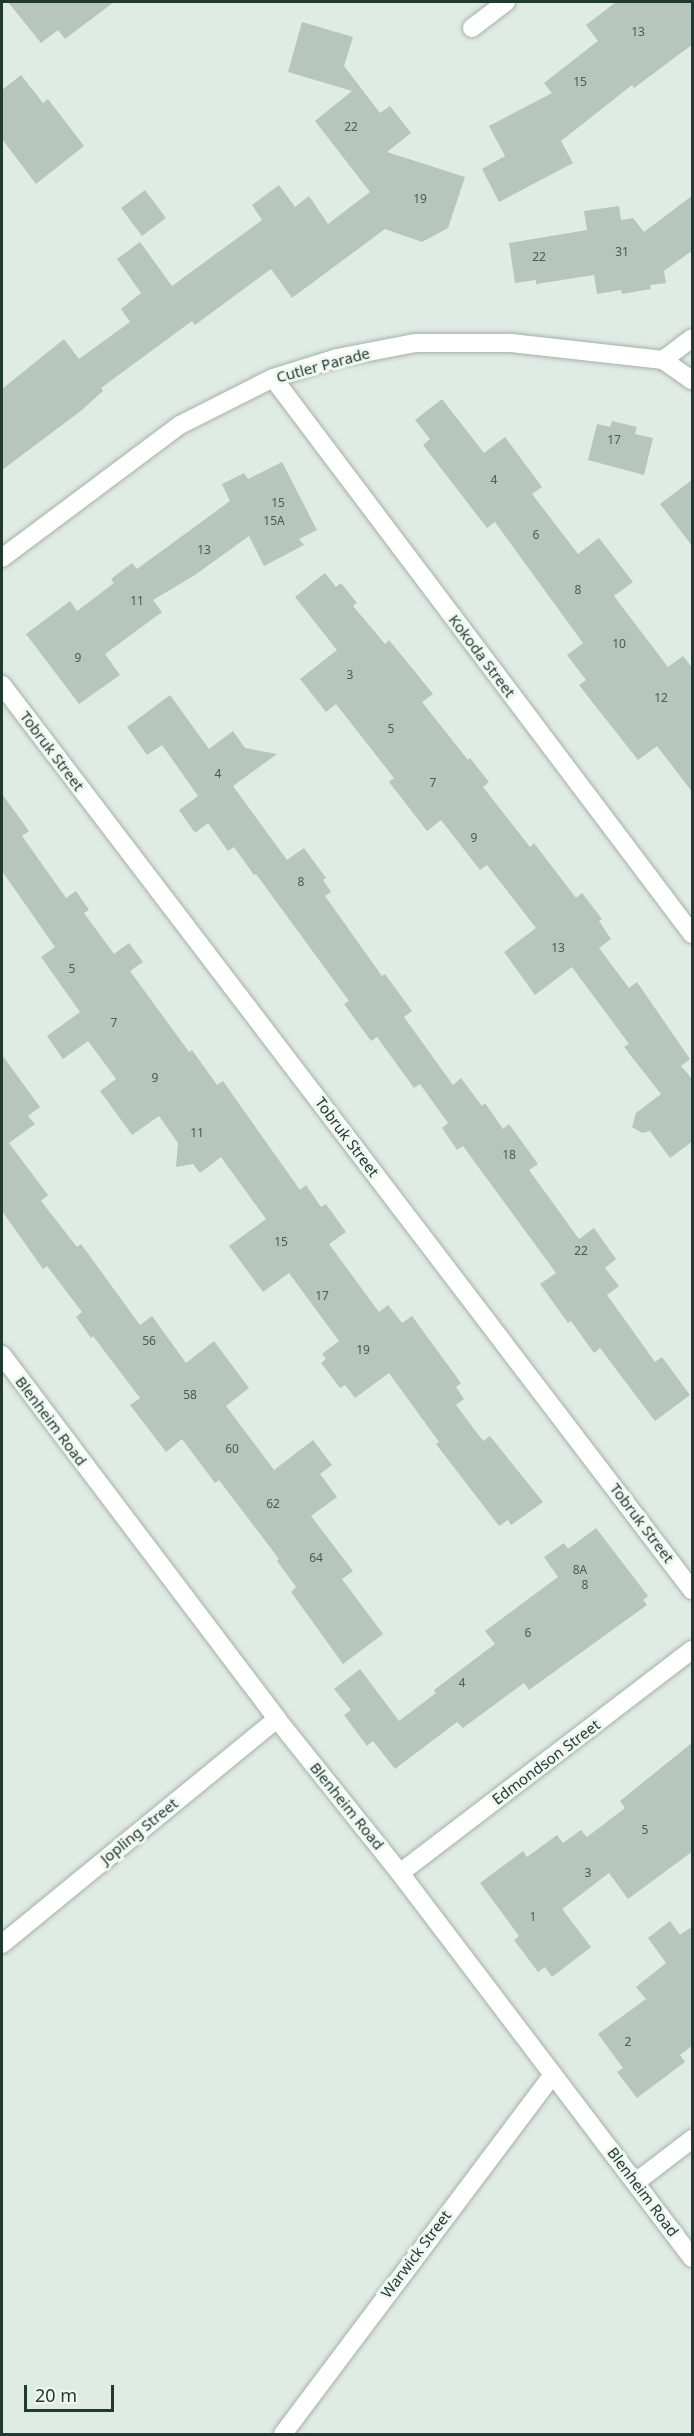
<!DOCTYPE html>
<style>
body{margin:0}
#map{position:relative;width:694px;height:2436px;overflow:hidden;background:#e0ebe5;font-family:"Noto Sans",sans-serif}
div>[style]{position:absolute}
.building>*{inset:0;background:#b6c5bd}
.roads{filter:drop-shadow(0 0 2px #a3b2ab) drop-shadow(0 0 2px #a3b2ab)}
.minor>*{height:18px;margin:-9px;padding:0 9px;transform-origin:9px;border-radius:9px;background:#fff}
span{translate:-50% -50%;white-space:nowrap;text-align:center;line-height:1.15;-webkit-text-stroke:6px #f0f7f3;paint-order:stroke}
.number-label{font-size:12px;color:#465d54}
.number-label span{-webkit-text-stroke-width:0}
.street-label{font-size:15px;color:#213a31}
.frame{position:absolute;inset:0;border:3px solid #213a31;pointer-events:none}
.scale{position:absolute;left:24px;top:2385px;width:90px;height:27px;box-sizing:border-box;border:3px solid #213a31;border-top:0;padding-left:8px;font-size:18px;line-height:21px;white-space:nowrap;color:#213a31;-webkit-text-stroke:4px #f0f7f3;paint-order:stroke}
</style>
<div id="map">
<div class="building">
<div style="clip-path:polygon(8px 2px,114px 2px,65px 39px,58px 30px,41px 43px)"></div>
<div style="clip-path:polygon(616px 2px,693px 2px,693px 44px,634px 88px,632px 85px,561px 141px,573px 163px,499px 202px,482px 169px,505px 156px,489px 126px,552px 93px,544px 83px,598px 41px,586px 25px)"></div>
<div style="clip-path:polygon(302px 22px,353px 37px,344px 66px,380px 113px,390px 106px,411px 133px,387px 152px,465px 177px,448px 228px,422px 242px,385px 229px,292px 298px,271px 269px,195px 325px,192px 321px,101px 388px,103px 391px,82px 410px,2px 470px,2px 389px,64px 339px,79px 359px,130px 322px,121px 309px,141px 293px,117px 259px,140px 242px,172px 286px,262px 220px,252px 205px,279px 185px,295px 207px,309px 196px,328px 224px,370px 192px,315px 121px,352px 91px,288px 72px)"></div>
<div style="clip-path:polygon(21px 75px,43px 103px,48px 99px,84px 146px,36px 184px,2px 139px,2px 90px)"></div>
<div style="clip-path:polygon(145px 190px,166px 218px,142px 236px,121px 208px)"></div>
<div style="clip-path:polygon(693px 195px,693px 250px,664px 271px,666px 283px,650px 285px,651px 289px,622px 294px,621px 290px,597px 294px,594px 275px,536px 284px,536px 280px,515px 283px,509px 243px,587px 230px,584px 211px,619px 206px,621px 220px,633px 218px,644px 232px)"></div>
<div style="clip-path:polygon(442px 399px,484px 453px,505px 437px,542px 487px,532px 494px,578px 554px,599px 538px,633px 582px,614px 596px,668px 667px,683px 656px,693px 669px,693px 793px,657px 746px,638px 760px,593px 703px,579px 685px,586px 680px,567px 655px,583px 643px,495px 522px,487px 528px,423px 445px,430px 439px,415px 420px)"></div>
<div style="clip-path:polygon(612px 421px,637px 427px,635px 434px,653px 438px,644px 475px,588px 460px,597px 424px,610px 427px)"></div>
<div style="clip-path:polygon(282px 462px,317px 530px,299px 539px,304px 545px,264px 566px,249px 536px,195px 575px,153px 600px,162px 612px,105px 654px,120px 675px,79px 704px,26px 634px,70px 601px,77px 611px,114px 583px,111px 579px,132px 563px,137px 569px,230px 501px,222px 484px,244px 473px,248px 479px)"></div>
<div style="clip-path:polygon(693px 479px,693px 547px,660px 504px)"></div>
<div style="clip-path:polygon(325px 573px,336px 587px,341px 583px,357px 603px,353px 606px,385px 644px,389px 640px,433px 694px,422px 702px,468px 760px,470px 758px,489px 782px,483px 787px,530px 847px,534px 843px,576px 898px,582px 893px,602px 919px,599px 921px,611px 939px,599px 948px,629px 988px,637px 982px,690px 1059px,681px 1066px,693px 1080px,693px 1141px,670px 1158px,650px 1131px,642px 1133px,632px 1127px,636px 1113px,661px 1094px,624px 1047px,629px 1044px,572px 967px,535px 995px,504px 952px,536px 928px,487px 865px,480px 870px,441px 820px,427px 831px,389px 782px,394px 778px,336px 704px,326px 712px,300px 679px,337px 650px,295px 597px)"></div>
<div style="clip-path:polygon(170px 695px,209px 749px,233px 731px,245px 748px,277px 754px,233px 786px,287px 860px,304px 848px,326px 878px,323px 880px,331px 892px,325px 896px,382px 976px,385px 974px,412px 1011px,404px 1017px,453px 1085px,461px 1078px,482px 1106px,485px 1103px,503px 1129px,509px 1124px,538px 1164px,529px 1170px,579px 1239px,594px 1228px,616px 1259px,605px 1268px,619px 1286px,607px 1295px,655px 1362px,662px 1357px,690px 1395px,655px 1421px,600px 1348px,594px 1353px,571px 1321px,568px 1323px,540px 1284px,556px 1273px,463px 1146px,457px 1150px,442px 1128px,448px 1123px,420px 1084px,414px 1088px,377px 1037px,371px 1041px,344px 1004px,349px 1001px,256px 874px,254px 875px,234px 847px,228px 851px,208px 823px,195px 833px,179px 810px,198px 796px,162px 745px,147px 755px,127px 727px)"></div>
<div style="clip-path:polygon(2px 794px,29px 831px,22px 836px,66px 898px,76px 891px,89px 910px,84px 913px,114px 954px,129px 943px,143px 962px,130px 971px,189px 1052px,192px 1050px,217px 1085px,223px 1081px,300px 1190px,306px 1185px,321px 1207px,326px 1204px,346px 1232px,329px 1244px,379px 1312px,388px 1305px,402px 1323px,412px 1316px,461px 1383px,456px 1387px,464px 1399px,456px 1405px,483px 1441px,490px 1436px,543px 1502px,511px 1525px,508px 1520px,499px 1526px,436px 1444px,439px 1442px,389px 1373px,355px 1398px,345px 1385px,340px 1388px,321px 1363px,326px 1359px,322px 1354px,339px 1341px,289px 1273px,263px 1292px,229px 1246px,266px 1219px,221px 1157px,200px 1173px,193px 1164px,176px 1167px,178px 1143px,159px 1116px,132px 1135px,100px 1091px,116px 1079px,88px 1041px,63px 1059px,47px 1036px,80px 1012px,41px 957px,55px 947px,2px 871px)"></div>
<div style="clip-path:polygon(2px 1055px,40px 1107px,28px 1116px,35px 1124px,9px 1143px,48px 1195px,41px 1201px,77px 1247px,81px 1244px,140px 1325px,152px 1316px,186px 1363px,214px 1341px,249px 1388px,226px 1406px,274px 1470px,313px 1440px,332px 1465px,320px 1474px,337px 1497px,311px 1516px,353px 1571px,342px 1579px,383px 1634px,343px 1664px,291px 1592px,296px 1587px,277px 1561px,279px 1559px,219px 1480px,215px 1483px,182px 1439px,166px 1452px,130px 1405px,140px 1398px,93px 1336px,91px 1338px,76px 1317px,82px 1312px,47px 1266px,43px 1269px,2px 1211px)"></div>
<div style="clip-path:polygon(596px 1528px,648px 1596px,643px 1600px,647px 1605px,529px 1690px,524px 1683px,463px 1728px,457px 1722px,395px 1769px,373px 1741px,367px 1746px,344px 1715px,351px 1710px,334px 1689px,360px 1669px,399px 1721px,436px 1693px,434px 1690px,495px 1644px,485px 1631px,558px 1577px,544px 1557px,564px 1543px,568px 1549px)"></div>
<div style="clip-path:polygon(693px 1742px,693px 1851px,628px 1899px,609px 1873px,562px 1909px,591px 1947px,552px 1977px,545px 1967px,538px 1972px,514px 1940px,519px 1936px,480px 1883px,523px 1851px,527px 1857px,557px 1835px,563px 1843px,581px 1830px,587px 1837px,625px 1808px,620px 1801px)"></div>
<div style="clip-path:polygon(670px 1921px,680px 1935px,693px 1926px,693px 2045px,680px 2055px,685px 2062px,637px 2098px,617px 2072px,623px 2068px,598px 2034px,646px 1999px,636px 1987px,666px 1963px,648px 1938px)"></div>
</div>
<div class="roads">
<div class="minor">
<div style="left:472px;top:28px;width:43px;rotate:-37.4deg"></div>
<div style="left:663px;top:360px;width:36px;rotate:-37deg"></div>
<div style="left:273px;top:378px;width:696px;rotate:53deg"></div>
<div style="left:2px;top:558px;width:222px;rotate:-36.8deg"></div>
<div style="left:180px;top:425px;width:104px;rotate:-26.8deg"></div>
<div style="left:273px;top:378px;width:67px;rotate:-17.4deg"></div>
<div style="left:337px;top:358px;width:79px;rotate:-10.9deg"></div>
<div style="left:415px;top:343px;width:96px"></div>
<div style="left:511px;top:343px;width:153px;rotate:6.4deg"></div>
<div style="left:663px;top:360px;width:35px;rotate:35deg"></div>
<div style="left:2px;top:685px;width:1138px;rotate:52.68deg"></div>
<div style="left:2px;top:1355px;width:456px;rotate:52.9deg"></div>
<div style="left:277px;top:1719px;width:197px;rotate:51.4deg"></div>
<div style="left:400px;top:1873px;width:483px;rotate:52.8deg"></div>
<div style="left:400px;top:1873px;width:367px;rotate:-37.4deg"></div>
<div style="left:2px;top:1944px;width:355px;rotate:-39.3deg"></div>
<div style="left:636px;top:2182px;width:71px;rotate:-37.5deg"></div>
<div style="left:283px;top:2434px;width:448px;rotate:-53.1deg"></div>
</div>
</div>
<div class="number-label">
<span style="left:638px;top:32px">13</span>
<span style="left:580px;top:82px">15</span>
<span style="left:351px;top:127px">22</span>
<span style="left:420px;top:199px">19</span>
<span style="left:622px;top:252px">31</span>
<span style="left:539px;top:257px">22</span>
<span style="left:614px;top:440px">17</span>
<span style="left:494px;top:480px">4</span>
<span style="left:278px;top:503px">15</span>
<span style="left:274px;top:521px">15A</span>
<span style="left:536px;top:535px">6</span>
<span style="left:204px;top:550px">13</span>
<span style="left:578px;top:590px">8</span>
<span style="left:137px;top:601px">11</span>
<span style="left:619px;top:644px">10</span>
<span style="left:78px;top:658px">9</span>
<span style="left:350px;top:675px">3</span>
<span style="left:661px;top:698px">12</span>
<span style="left:391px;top:729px">5</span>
<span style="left:218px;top:774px">4</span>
<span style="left:433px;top:783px">7</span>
<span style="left:474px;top:838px">9</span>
<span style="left:301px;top:882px">8</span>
<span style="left:558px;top:948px">13</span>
<span style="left:72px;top:969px">5</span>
<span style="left:114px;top:1023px">7</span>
<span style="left:155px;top:1078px">9</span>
<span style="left:197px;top:1133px">11</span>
<span style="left:509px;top:1155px">18</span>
<span style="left:281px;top:1242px">15</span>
<span style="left:581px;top:1251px">22</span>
<span style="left:322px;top:1296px">17</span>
<span style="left:149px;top:1341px">56</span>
<span style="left:363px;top:1350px">19</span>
<span style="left:190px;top:1395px">58</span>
<span style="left:232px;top:1449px">60</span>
<span style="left:273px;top:1504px">62</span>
<span style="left:316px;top:1558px">64</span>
<span style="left:580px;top:1570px">8A</span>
<span style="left:585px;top:1585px">8</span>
<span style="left:528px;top:1633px">6</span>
<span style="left:462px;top:1683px">4</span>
<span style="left:645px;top:1830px">5</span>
<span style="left:588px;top:1873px">3</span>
<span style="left:533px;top:1917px">1</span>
<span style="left:628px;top:2042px">2</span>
</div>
<div class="street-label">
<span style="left:323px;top:365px;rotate:-15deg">Cutler Parade</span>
<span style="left:482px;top:656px;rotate:53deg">Kokoda Street</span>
<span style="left:52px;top:751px;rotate:53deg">Tobruk Street</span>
<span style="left:347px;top:1137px;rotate:53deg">Tobruk Street</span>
<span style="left:51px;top:1421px;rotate:53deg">Blenheim Road</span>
<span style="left:642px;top:1523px;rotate:53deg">Tobruk Street</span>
<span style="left:546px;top:1762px;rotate:-37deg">Edmondson Street</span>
<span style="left:347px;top:1806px;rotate:51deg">Blenheim Road</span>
<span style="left:139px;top:1831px;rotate:-39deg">Jopling Street</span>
<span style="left:643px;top:2192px;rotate:53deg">Blenheim Road</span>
<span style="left:416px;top:2254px;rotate:-53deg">Warwick Street</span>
</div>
<div class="frame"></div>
<div class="scale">20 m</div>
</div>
